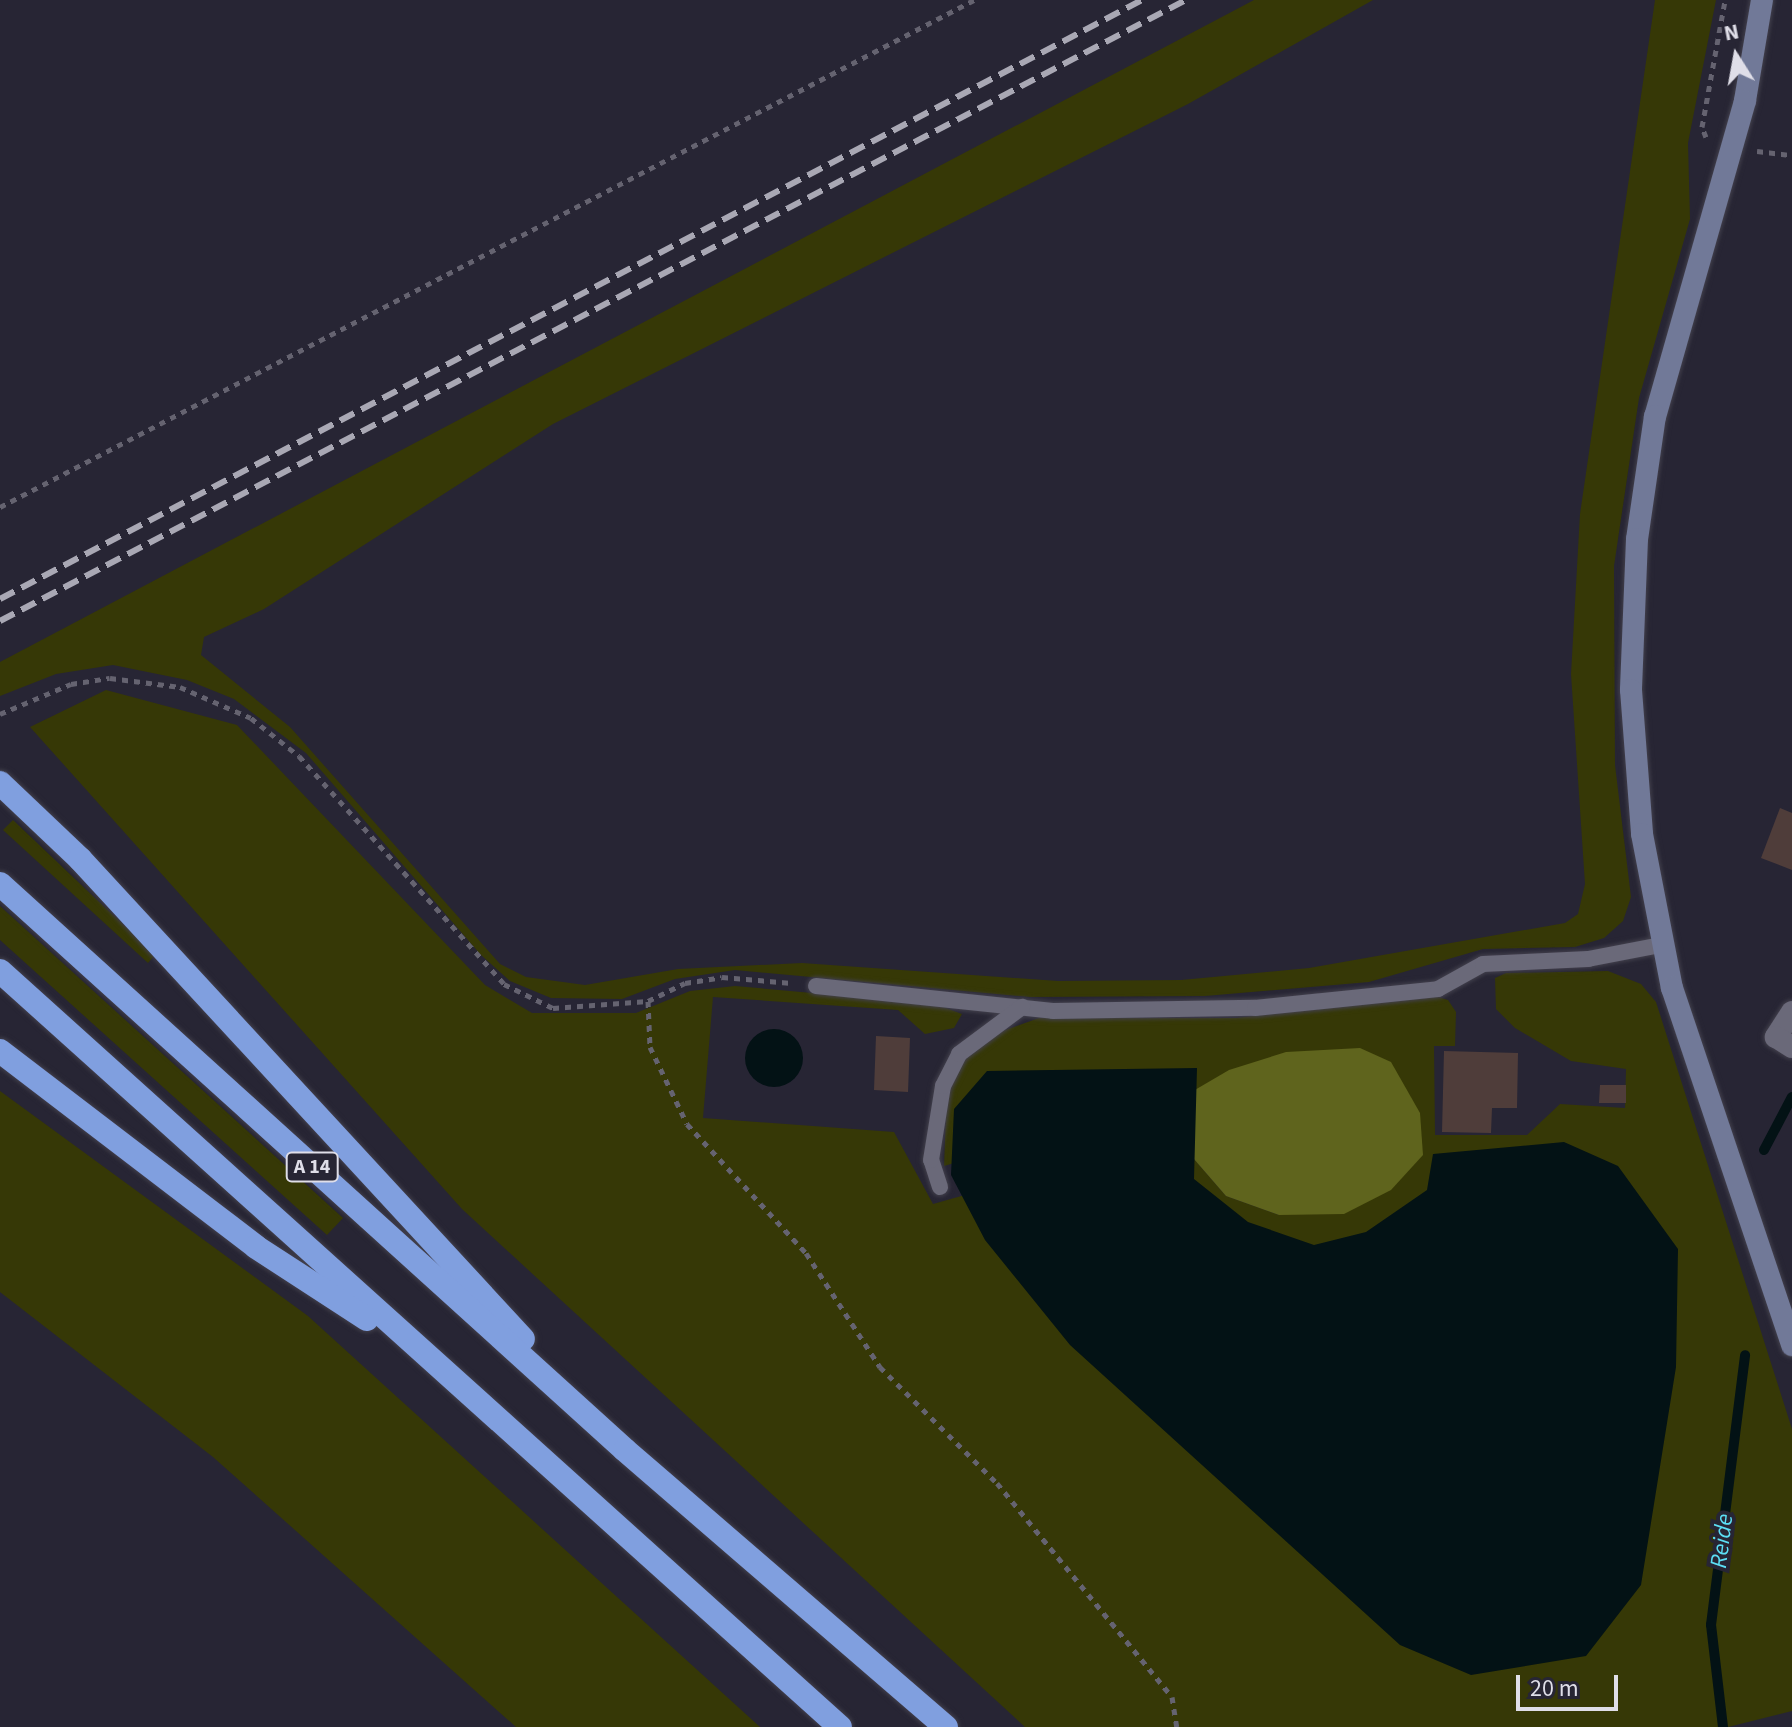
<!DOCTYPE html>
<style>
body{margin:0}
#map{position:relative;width:1792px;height:1727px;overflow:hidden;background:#272534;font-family:"Source Sans 3",sans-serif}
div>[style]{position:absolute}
.green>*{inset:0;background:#363806}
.forest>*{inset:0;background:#5f641d}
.water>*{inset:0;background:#031215}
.round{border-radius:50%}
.stream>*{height:10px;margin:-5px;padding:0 5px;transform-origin:5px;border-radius:5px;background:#031215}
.building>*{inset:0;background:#4f3d3a}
.path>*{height:5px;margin-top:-2.5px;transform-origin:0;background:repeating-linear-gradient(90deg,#656370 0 6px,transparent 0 12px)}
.roads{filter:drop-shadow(0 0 2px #42404c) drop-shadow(0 0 2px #42404c)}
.service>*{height:16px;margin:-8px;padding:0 8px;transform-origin:8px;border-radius:8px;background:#6a6979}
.minor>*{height:22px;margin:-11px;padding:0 11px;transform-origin:11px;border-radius:11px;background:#6a6979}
.secondary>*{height:22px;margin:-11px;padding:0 11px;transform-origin:11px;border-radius:11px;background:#717998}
.motorway>*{height:24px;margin:-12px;padding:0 12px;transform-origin:12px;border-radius:12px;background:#809fdf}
.rail>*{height:6px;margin-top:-3px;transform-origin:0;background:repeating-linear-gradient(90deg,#a9a8b4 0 16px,transparent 0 24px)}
span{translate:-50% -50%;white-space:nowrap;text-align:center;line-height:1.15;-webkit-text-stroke:8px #272534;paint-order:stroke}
.shield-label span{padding:2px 6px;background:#272534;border:2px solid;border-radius:6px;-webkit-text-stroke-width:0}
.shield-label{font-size:20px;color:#dfdee8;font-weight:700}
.water-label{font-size:24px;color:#5cdef4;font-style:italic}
.north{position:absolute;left:1696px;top:16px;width:80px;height:80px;-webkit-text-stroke:6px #272534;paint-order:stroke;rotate:349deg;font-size:22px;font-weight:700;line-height:32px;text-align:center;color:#dfdee8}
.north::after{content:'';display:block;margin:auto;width:28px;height:36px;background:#dfdee8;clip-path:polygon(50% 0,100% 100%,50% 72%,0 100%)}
.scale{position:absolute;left:1516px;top:1675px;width:102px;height:36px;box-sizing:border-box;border:4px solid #dfdee8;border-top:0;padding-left:10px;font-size:24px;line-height:28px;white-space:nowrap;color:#dfdee8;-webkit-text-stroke:6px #272534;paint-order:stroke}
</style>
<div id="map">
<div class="green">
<div style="clip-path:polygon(1254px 0,1373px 0,1188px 104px,553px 424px,264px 609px,204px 637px,201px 655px,290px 727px,500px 964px,526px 977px,585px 985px,678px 969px,802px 963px,1058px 981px,1181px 980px,1309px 968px,1565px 923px,1578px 914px,1585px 884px,1571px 674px,1580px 514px,1655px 0,1716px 0,1688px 143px,1690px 219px,1639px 398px,1614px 566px,1615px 765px,1631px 897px,1623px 921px,1604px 938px,1575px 947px,1483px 949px,1369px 982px,1205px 996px,1030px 997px,735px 970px,675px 979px,622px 999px,551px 998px,510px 981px,481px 955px,306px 753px,234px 699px,187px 680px,113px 665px,56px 674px,0 696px,0 662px)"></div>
<div style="clip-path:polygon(106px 690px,237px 725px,485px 985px,532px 1013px,636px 1013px,690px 991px,735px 986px,935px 1004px,962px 1014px,954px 1028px,925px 1034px,898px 1010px,713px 997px,703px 1118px,894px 1132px,933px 1204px,972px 1193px,1407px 1635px,1399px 1217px,1348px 1245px,1296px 1251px,1225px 1229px,1191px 1187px,1187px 1151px,1226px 1196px,1279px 1215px,1188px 1094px,944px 1166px,947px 1087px,969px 1054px,997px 1033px,1039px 1018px,1236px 1018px,1431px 995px,1448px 1000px,1456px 1012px,1455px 1046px,1434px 1046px,1435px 1135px,1527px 1135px,1560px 1104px,1625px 1108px,1626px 1069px,1571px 1061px,1515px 1028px,1496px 1009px,1495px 978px,1506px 973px,1608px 971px,1641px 984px,1656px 1002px,1792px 1429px,1792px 1711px,1728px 1727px,1025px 1727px,462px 1209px,30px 727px)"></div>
<div style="clip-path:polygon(13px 820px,155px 955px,148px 963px,3px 830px)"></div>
<div style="clip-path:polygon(0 906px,343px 1218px,327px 1235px,0 940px)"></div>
<div style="clip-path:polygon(0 1091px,308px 1316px,760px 1727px,516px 1727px,213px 1457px,0 1292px)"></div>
</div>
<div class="forest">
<div style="clip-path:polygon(1360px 1048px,1391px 1062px,1420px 1113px,1423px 1155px,1391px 1190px,1344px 1214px,1279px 1215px,1226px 1196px,1187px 1151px,1188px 1094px,1229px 1070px,1286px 1052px)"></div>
</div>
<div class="water">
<div class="round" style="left:745px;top:1029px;width:58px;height:58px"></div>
<div style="clip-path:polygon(1197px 1068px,1194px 1179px,1248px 1222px,1314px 1245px,1366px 1232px,1427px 1190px,1433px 1154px,1564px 1142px,1618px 1166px,1678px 1249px,1676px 1367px,1641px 1585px,1586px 1656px,1471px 1675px,1400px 1645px,1070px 1345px,985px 1240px,951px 1175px,954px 1109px,987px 1071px)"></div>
</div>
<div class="stream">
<div style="left:1764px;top:1150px;width:60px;rotate:-62.2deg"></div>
<div style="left:1723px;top:1727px;width:103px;rotate:-96.7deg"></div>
<div style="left:1711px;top:1625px;width:272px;rotate:-82.8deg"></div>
</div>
<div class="building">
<div style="clip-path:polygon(1780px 808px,1792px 813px,1792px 870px,1761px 858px)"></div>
<div style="clip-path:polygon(876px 1036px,910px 1038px,908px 1092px,874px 1090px)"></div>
<div style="clip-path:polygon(1444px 1051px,1518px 1053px,1517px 1108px,1492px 1108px,1491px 1133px,1442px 1132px)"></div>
<div style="clip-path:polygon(1600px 1085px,1626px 1085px,1626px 1103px,1599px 1103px)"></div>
</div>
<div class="path">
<div style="left:1706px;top:137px;width:11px;rotate:-112deg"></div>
<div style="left:1702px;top:127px;width:129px;rotate:-79.7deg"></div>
<div style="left:1757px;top:151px;width:35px;rotate:7deg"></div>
<div style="left:0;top:507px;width:1098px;rotate:-27.5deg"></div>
<div style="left:0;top:714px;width:77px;rotate:-22.9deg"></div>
<div style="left:71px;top:684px;width:39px;rotate:-9deg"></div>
<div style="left:110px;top:678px;width:71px;rotate:7.3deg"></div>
<div style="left:180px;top:687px;width:77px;rotate:23.6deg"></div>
<div style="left:251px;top:718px;width:61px;rotate:38.4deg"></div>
<div style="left:299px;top:756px;width:307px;rotate:48deg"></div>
<div style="left:504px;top:984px;width:55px;rotate:26.1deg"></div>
<div style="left:553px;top:1008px;width:95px;rotate:-4.2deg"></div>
<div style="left:648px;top:1001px;width:41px;rotate:-25.9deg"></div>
<div style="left:685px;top:983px;width:37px;rotate:-9deg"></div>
<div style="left:722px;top:977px;width:70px;rotate:4.9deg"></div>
<div style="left:648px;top:1001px;width:46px;rotate:87.5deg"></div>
<div style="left:650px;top:1047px;width:85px;rotate:64.3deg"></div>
<div style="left:687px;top:1124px;width:176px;rotate:47.3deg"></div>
<div style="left:806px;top:1253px;width:136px;rotate:57deg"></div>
<div style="left:880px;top:1367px;width:165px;rotate:44.8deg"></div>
<div style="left:997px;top:1483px;width:276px;rotate:50.7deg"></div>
<div style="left:1172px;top:1697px;width:30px;rotate:81deg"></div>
</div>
<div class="roads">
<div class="service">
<div style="left:816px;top:986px;width:238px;rotate:6deg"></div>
<div style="left:1053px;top:1011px;width:202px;rotate:-0.9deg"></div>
<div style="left:1255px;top:1008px;width:184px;rotate:-5.9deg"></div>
<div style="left:1438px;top:989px;width:51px;rotate:-29.1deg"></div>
<div style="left:1483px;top:964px;width:105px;rotate:-2.7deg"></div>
<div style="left:1588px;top:959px;width:74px;rotate:-10.9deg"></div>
<div style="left:940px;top:1187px;width:28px;rotate:-108deg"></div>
<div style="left:931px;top:1160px;width:75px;rotate:-80.8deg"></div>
<div style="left:943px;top:1086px;width:36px;rotate:-63deg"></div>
<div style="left:959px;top:1054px;width:79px;rotate:-36.7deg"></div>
</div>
<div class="minor">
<div style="left:1792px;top:1012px;width:30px;rotate:123deg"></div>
<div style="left:1776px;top:1037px;width:19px;rotate:32deg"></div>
</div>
<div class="secondary">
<div style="left:1762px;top:0;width:102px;rotate:99.6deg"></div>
<div style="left:1745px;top:101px;width:328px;rotate:105.9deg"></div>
<div style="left:1655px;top:416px;width:124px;rotate:98.3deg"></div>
<div style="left:1637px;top:539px;width:151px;rotate:92.3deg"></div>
<div style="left:1631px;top:690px;width:144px;rotate:85.6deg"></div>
<div style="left:1642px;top:834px;width:157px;rotate:79deg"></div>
<div style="left:1672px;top:988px;width:377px;rotate:71.4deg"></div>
</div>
<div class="motorway">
<div style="left:0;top:783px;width:110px;rotate:43.5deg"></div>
<div style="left:80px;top:859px;width:653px;rotate:47.3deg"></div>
<div style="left:0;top:884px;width:843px;rotate:42.16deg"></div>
<div style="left:625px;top:1450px;width:424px;rotate:40.8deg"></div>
<div style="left:0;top:971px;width:1130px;rotate:41.99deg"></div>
<div style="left:0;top:1051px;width:322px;rotate:37.4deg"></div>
<div style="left:256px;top:1247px;width:132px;rotate:33deg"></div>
</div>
</div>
<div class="rail">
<div style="left:0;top:599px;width:1290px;rotate:-27.68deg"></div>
<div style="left:0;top:621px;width:1339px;rotate:-27.64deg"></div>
</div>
<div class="shield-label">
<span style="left:312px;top:1167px">A 14</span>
</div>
<div class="water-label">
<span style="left:1722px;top:1541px;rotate:-83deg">Reide</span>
</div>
<div class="north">N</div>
<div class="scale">20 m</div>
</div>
